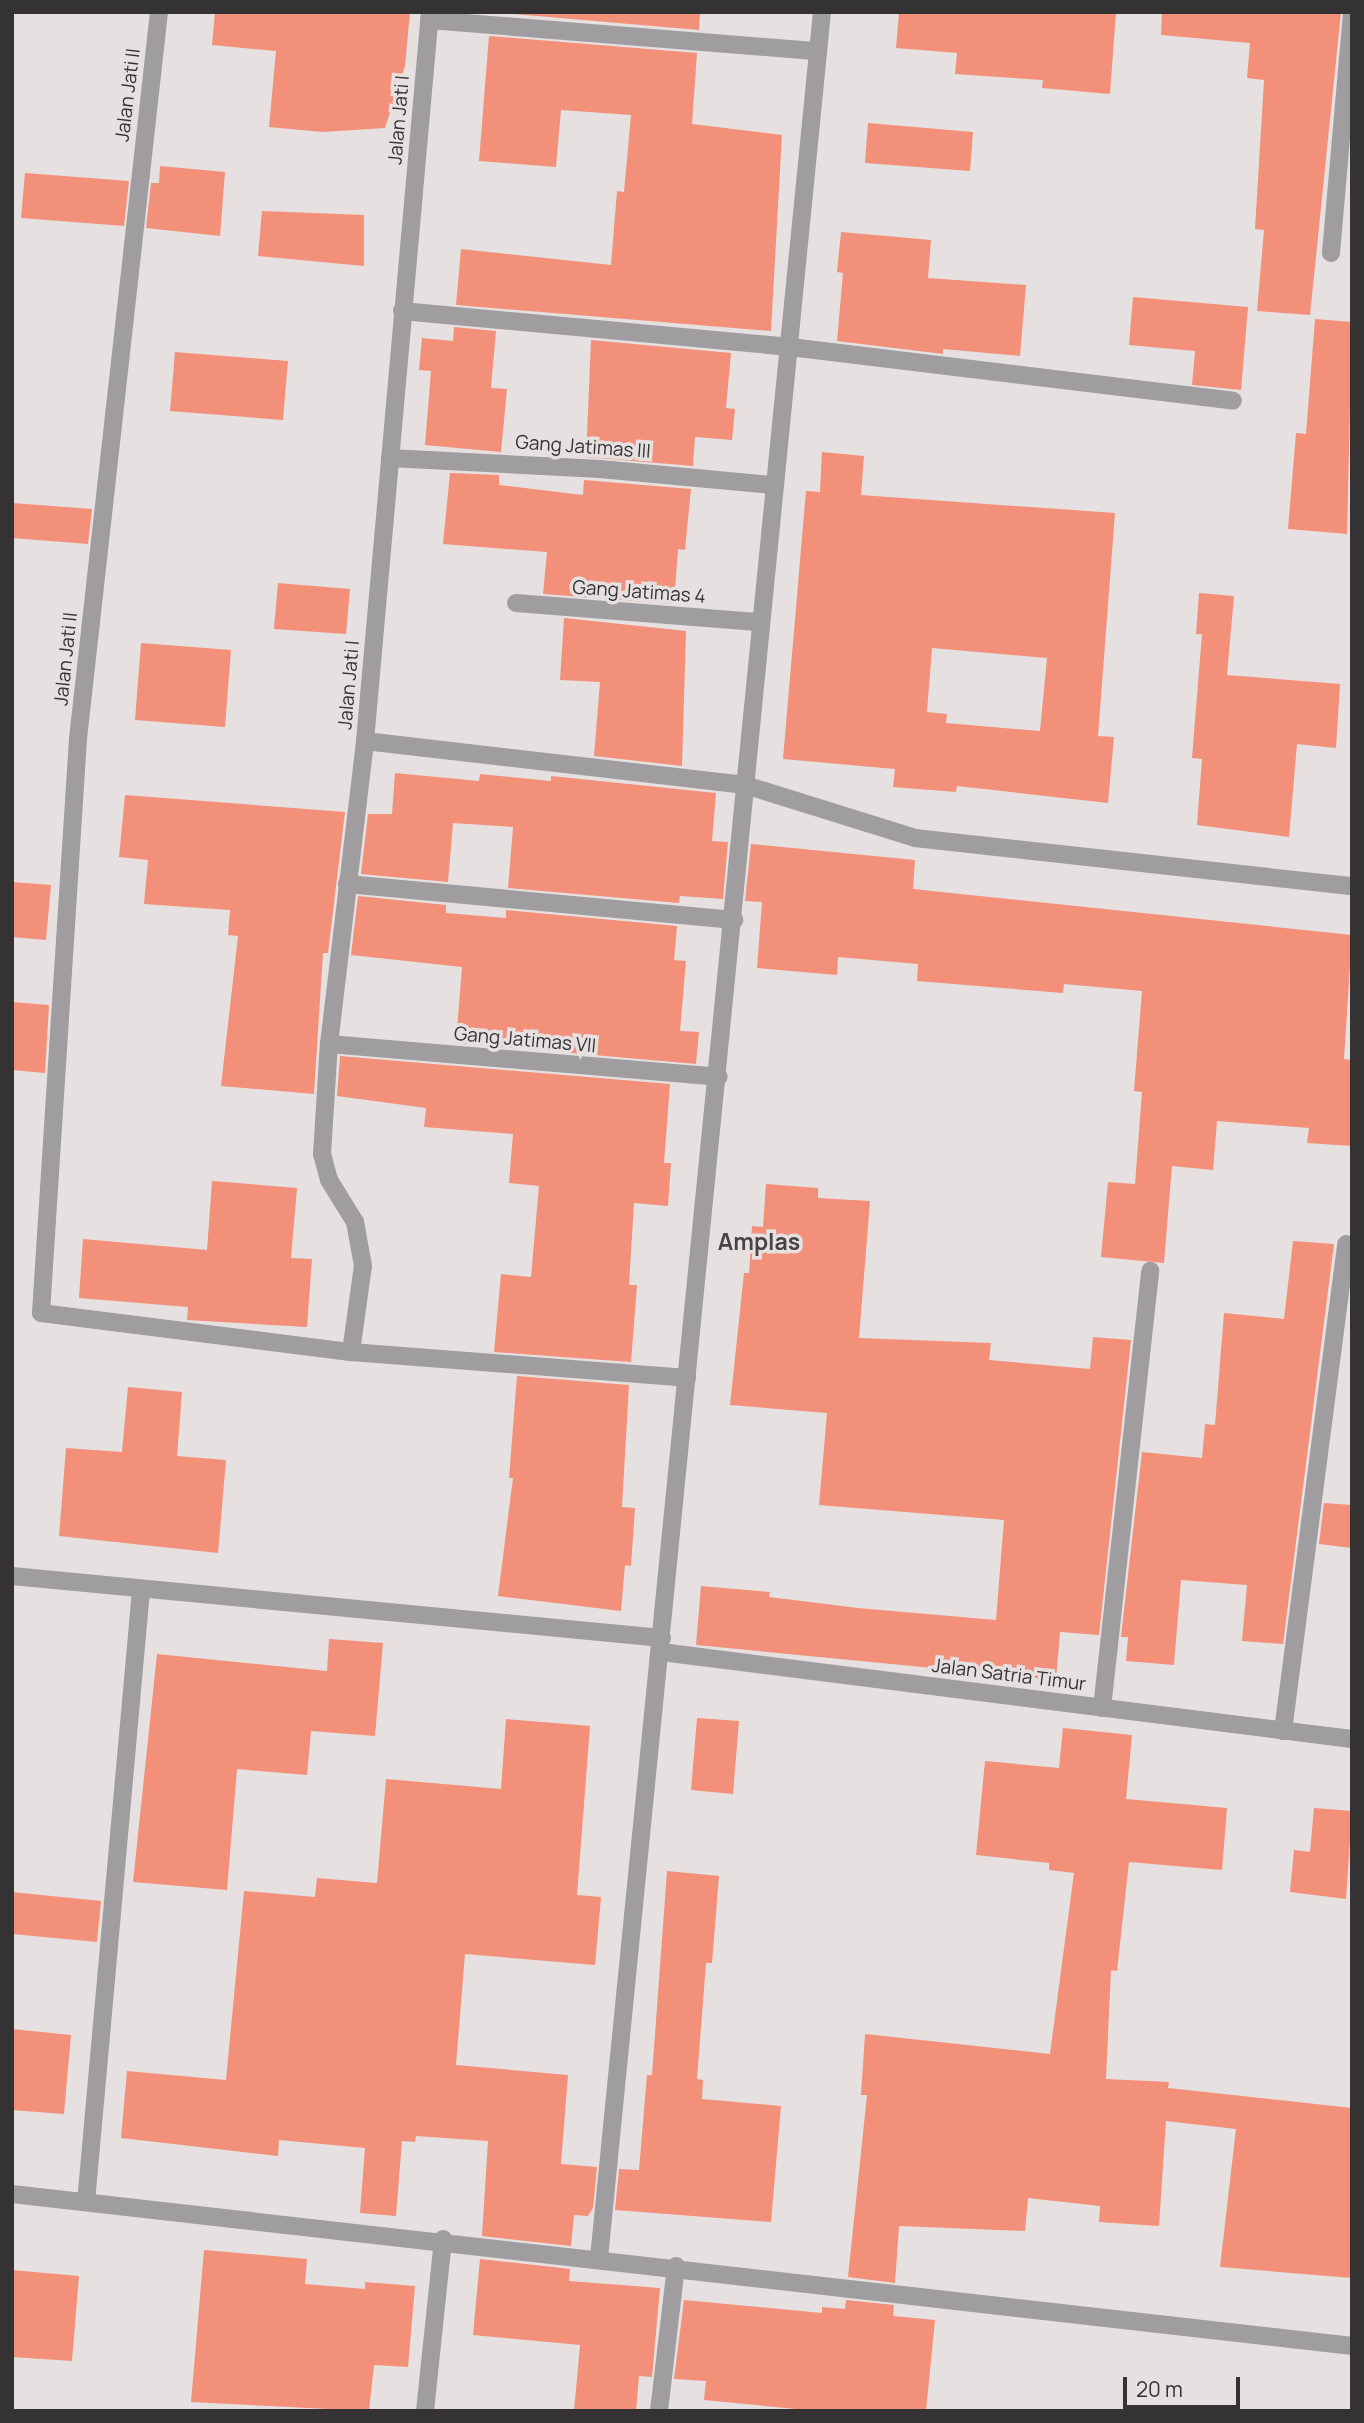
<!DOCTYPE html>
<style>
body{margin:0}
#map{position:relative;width:1364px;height:2423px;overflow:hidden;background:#e6e0e1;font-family:Manrope,sans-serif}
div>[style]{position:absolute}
.building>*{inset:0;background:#f2907a}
.minor>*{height:18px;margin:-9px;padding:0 9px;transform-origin:9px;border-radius:9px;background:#9f9d9f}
span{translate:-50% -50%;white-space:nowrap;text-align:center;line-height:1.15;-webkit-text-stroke:7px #e6e0e1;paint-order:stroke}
.street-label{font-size:19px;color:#343233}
.quarter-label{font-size:23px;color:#484344;font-weight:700}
.frame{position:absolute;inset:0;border:14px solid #343233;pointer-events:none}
.scale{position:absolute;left:1123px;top:2377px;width:117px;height:32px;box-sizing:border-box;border:4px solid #343233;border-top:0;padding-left:9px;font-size:21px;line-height:24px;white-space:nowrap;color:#343233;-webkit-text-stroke:5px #e6e0e1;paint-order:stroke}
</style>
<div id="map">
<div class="building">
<div style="clip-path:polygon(215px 12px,410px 12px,405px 66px,385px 128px,322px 132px,269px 127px,276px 51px,212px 45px)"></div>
<div style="clip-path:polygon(491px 12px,700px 12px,699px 30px)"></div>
<div style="clip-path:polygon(899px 12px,1116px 12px,1110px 94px,1042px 88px,1043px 80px,955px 74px,957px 53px,896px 48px)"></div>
<div style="clip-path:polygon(1162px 12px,1341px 12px,1310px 315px,1257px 311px,1264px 230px,1255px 229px,1264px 80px,1247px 78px,1250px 43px,1161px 35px)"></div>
<div style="clip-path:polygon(489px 36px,697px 53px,692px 124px,782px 135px,771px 331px,456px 305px,461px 249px,611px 265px,617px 191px,624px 192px,631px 115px,561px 110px,556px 167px,479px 161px)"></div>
<div style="clip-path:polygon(868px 123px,973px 132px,970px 171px,865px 163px)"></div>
<div style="clip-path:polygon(160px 166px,225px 172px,220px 236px,146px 228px,151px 183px,159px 183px)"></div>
<div style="clip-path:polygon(25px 173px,129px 181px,124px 226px,21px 218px)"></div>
<div style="clip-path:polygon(262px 211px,364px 215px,364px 266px,258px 256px)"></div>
<div style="clip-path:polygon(841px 232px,931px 240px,928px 278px,1026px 285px,1020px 356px,943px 349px,943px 354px,837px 341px,843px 273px,837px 272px)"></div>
<div style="clip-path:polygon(1133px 297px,1248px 307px,1241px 390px,1192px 385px,1195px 351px,1129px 345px)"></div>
<div style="clip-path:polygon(1315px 319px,1352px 322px,1347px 534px,1288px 529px,1296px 433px,1306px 434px)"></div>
<div style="clip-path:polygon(454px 327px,496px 331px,491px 388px,507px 389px,501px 452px,425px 445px,431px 371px,419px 370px,422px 338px,453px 341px)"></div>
<div style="clip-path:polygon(591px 340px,731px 353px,726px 408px,735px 409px,732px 440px,695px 437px,693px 466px,586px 457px)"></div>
<div style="clip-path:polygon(175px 352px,288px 361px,283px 420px,170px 411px)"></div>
<div style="clip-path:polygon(evenodd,822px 452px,864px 456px,861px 495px,1115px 513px,1098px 736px,1114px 737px,1108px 803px,957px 786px,956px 792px,893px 787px,895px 769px,783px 759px,806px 491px,820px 492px,822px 452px,932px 648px,1047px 658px,1040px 731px,946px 723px,947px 714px,927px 712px,932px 648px)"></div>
<div style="clip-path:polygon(450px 473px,499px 475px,499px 485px,583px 495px,584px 480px,691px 489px,685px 550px,678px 549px,674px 604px,543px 594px,547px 552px,443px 544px)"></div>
<div style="clip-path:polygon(12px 503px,92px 509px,88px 544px,12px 538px)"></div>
<div style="clip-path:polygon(278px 583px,350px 589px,346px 634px,274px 629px)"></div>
<div style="clip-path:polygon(1199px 593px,1234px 596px,1227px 675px,1340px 684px,1336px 748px,1297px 744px,1289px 837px,1197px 825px,1202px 759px,1192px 758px,1202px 634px,1196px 634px)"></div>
<div style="clip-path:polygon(564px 618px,686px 631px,682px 766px,594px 756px,600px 682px,560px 680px)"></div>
<div style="clip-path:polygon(141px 643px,231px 650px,225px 727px,135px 720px)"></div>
<div style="clip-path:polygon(395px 773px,479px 781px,480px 774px,551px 781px,551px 776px,716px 793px,712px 841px,728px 842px,723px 899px,680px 896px,679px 903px,508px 888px,513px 827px,453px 823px,448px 882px,361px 874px,368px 814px,392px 814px)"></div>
<div style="clip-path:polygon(125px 795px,345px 812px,328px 953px,323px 953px,314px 1094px,221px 1086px,238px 936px,228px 935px,230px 910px,144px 904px,148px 860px,119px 857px)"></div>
<div style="clip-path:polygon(751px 844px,915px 860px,913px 889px,1352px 935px,1344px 1059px,1352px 1060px,1352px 1146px,1307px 1143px,1309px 1128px,1217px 1121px,1213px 1170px,1172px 1166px,1164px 1263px,1101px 1257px,1108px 1182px,1135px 1184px,1142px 1092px,1134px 1091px,1142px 991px,1064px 984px,1063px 993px,917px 981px,918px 964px,838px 957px,837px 975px,757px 968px,762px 902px,745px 901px)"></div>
<div style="clip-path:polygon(12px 882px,51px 885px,46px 940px,12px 937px)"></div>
<div style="clip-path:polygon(358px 896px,446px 905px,446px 913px,506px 918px,506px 910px,677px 926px,674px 960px,686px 961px,680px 1031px,699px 1032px,696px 1064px,456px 1043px,462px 967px,351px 955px)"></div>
<div style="clip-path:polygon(12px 1002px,49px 1005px,45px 1073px,12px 1070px)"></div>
<div style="clip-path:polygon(340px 1056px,670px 1084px,664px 1163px,671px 1163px,668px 1206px,634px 1203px,629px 1285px,637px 1285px,631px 1362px,494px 1352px,501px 1274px,531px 1277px,539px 1186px,509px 1183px,513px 1134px,424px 1127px,426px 1108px,337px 1096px)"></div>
<div style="clip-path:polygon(212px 1181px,297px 1188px,291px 1258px,312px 1259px,307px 1327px,187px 1320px,188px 1307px,79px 1298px,83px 1239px,207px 1250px)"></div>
<div style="clip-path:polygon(766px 1184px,818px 1188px,818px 1198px,870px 1201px,859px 1338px,991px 1343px,989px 1360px,1090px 1369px,1093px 1337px,1131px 1340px,1099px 1635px,1060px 1632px,1056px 1680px,696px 1645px,701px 1586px,770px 1592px,769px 1597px,858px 1608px,996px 1620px,1004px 1520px,819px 1505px,827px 1413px,730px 1405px,744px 1273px,749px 1273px,752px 1226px,763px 1227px)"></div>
<div style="clip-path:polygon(1293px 1241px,1334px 1244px,1283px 1644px,1242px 1641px,1247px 1585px,1181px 1580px,1174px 1665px,1126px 1661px,1128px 1637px,1121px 1637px,1142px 1452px,1202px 1458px,1205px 1424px,1215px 1425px,1224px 1313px,1284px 1319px)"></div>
<div style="clip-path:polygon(517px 1376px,629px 1385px,622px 1507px,635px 1508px,631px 1566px,625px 1565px,621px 1611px,498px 1596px,513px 1478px,509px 1478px)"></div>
<div style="clip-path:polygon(128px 1387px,182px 1392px,177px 1456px,226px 1460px,218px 1553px,59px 1536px,66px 1448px,122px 1452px)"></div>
<div style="clip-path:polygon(1324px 1503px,1352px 1505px,1352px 1548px,1319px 1544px)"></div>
<div style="clip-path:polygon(329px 1639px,383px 1643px,375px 1736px,311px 1731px,307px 1775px,237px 1769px,227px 1890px,133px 1882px,157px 1654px,327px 1671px)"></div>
<div style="clip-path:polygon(697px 1718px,739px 1721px,733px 1794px,691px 1790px)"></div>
<div style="clip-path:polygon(506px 1719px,590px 1726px,577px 1895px,601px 1897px,595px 1965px,465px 1954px,456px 2065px,568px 2075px,561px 2164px,597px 2167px,593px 2208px,588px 2216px,574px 2215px,571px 2246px,482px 2236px,488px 2141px,416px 2136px,415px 2142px,402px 2141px,396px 2216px,360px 2213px,365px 2148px,279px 2140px,278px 2156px,121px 2138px,127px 2071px,226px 2080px,244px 1891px,315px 1897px,317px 1878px,377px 1883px,386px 1779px,501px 1789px)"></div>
<div style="clip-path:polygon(1063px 1728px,1132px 1735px,1126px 1799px,1227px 1808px,1222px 1870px,1129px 1862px,1117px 1971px,1111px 1970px,1106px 2079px,1169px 2082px,1168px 2088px,1352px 2108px,1352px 2278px,1220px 2267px,1236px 2129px,1166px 2121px,1159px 2226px,1099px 2222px,1100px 2206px,1028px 2198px,1025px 2231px,899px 2226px,895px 2283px,848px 2277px,867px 2095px,861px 2095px,865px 2034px,1050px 2054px,1074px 1873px,1049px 1870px,1049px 1863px,976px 1855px,985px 1761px,1059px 1768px)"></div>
<div style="clip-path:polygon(1314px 1808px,1352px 1811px,1346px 1899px,1290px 1892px,1294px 1850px,1310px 1852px)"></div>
<div style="clip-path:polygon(667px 1871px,719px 1876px,712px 1963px,706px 1963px,697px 2079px,703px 2080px,702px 2099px,781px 2106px,771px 2222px,615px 2210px,619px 2169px,639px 2170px,647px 2075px,652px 2075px)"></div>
<div style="clip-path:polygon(12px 1892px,101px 1901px,97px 1942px,12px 1934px)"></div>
<div style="clip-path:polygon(12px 2029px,71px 2035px,64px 2114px,12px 2110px)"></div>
<div style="clip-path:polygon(204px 2250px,307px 2259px,305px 2284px,365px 2289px,365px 2282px,415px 2286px,408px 2367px,374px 2365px,369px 2411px,191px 2402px)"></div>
<div style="clip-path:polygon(480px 2259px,570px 2269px,569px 2281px,660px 2288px,652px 2377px,639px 2376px,636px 2411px,574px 2411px,580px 2345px,473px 2335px)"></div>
<div style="clip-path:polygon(12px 2270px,79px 2276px,72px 2361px,12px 2357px)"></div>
<div style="clip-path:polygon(684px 2300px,822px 2313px,822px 2307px,845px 2309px,846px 2300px,894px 2305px,893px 2316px,935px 2320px,926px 2411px,817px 2411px,704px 2400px,706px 2381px,674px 2379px)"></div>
</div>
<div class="minor">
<div style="left:159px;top:12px;width:731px;rotate:96.36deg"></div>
<div style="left:78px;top:739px;width:575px;rotate:93.69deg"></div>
<div style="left:41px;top:1313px;width:312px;rotate:7.2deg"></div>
<div style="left:351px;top:1352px;width:337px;rotate:4.4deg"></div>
<div style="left:429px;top:20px;width:390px;rotate:4.6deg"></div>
<div style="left:1331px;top:253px;width:242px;rotate:-85deg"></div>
<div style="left:402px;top:311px;width:390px;rotate:5.3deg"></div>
<div style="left:790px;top:347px;width:446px;rotate:6.9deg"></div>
<div style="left:390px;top:458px;width:210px;rotate:3deg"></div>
<div style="left:600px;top:469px;width:173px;rotate:5.3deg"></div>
<div style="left:516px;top:603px;width:245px;rotate:4.5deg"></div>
<div style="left:365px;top:741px;width:383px;rotate:6.6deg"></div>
<div style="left:745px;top:785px;width:178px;rotate:17.3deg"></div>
<div style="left:915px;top:838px;width:440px;rotate:6.3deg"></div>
<div style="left:347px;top:884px;width:389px;rotate:5.3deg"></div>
<div style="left:329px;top:1044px;width:391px;rotate:4.8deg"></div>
<div style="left:351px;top:1352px;width:87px;rotate:-82.1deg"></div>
<div style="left:363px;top:1266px;width:45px;rotate:-100.3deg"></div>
<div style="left:355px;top:1222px;width:49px;rotate:-121.8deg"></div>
<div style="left:329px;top:1180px;width:27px;rotate:-105deg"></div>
<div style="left:322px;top:1154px;width:110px;rotate:-86.4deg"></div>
<div style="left:329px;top:1044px;width:305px;rotate:-83.2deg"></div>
<div style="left:365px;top:741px;width:732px;rotate:-84.9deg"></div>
<div style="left:12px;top:1576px;width:653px;rotate:5.45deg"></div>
<div style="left:661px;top:1652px;width:696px;rotate:7.18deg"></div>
<div style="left:1102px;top:1708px;width:440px;rotate:-83.7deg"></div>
<div style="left:1283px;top:1731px;width:491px;rotate:-82.6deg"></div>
<div style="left:12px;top:2194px;width:1349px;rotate:6.47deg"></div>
<div style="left:86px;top:2202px;width:614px;rotate:-84.86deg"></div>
<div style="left:599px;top:2258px;width:2257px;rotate:-84.33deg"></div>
<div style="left:425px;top:2411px;width:173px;rotate:-84deg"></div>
<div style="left:659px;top:2411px;width:146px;rotate:-83.3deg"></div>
</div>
<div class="street-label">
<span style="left:128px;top:95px;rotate:-83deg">Jalan Jati II</span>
<span style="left:399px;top:120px;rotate:-85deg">Jalan Jati I</span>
<span style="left:583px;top:447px;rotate:4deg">Gang Jatimas III</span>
<span style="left:639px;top:592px;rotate:4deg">Gang Jatimas 4</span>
<span style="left:66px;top:659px;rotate:-84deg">Jalan Jati II</span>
<span style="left:349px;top:685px;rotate:-85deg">Jalan Jati I</span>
<span style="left:525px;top:1040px;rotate:5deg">Gang Jatimas VII</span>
<span style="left:1009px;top:1675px;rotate:7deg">Jalan Satria Timur</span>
</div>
<div class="quarter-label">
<span style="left:759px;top:1241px">Amplas</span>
</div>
<div class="frame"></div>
<div class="scale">20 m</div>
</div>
